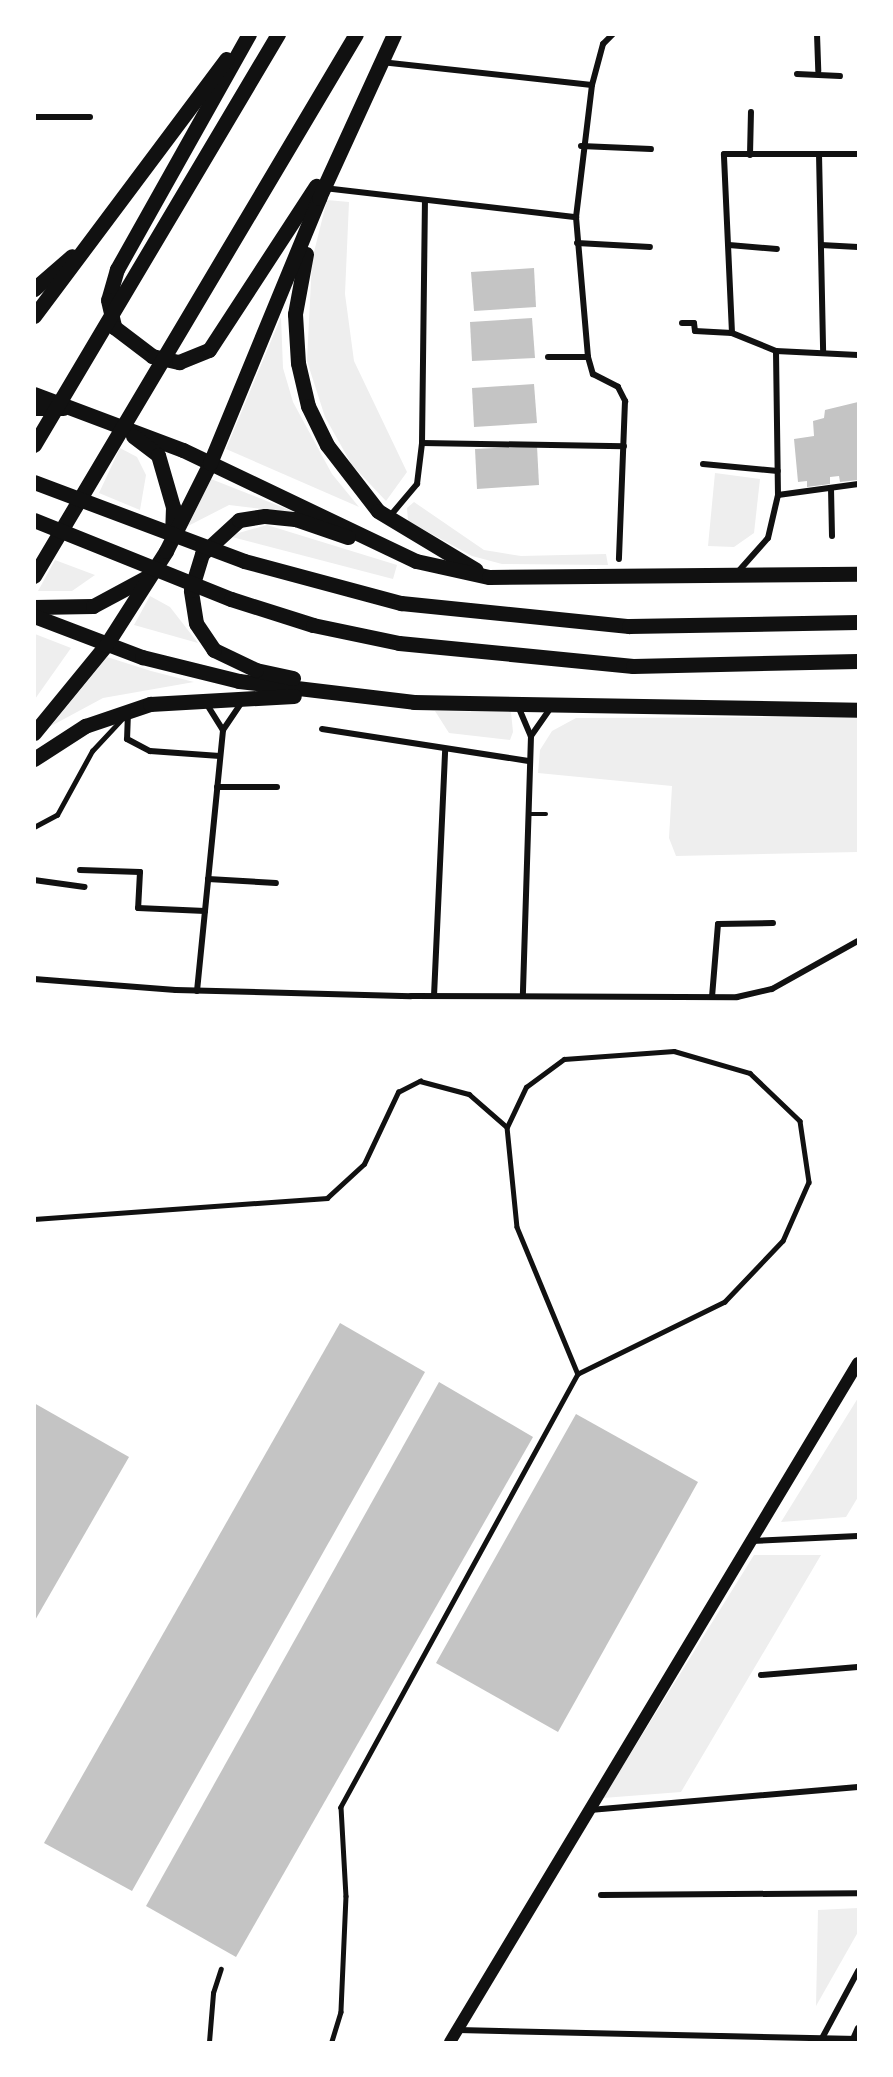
<!DOCTYPE html>
<style>
body{margin:0}
#map{position:relative;width:893px;height:2077px;overflow:hidden;background:#fff;font-family:Raleway,sans-serif}
div>[style]{position:absolute}
.green>*{inset:0;background:#eee}
.building>*{inset:0;background:#c4c4c4}
.service>*{height:4.5px;margin:-2.25px;padding:0 2.25px;transform-origin:2.25px;border-radius:2.25px;background:#111}
.minor>*{height:6px;margin:-3px;padding:0 3px;transform-origin:3px;border-radius:3px;background:#111}
.secondary>*{height:12px;margin:-6px;padding:0 6px;transform-origin:6px;border-radius:6px;background:#111}
.primary>*{height:15px;margin:-7.5px;padding:0 7.5px;transform-origin:7.5px;border-radius:7.5px;background:#111}
.trunk>*{height:15px;margin:-7.5px;padding:0 7.5px;transform-origin:7.5px;border-radius:7.5px;background:#111}
span{translate:-50% -50%;white-space:nowrap;text-align:center;line-height:1.15;-webkit-text-stroke:6px #fff;paint-order:stroke}
.frame{position:absolute;inset:0;border:36px solid #fff;pointer-events:none}
</style>
<div id="map">
<div class="green">
<div style="clip-path:polygon(327px 200px,349px 202px,345px 294px,354px 361px,407px 472px,386px 501px,352px 465px,325px 417px,307px 361px,312px 260px)"></div>
<div style="clip-path:polygon(281px 317px,283px 368px,293px 402px,332px 474px,359px 507px,226px 449px)"></div>
<div style="clip-path:polygon(120px 448px,137px 457px,146px 475px,140px 510px,99px 493px)"></div>
<div style="clip-path:polygon(715px 473px,760px 479px,754px 533px,734px 547px,708px 546px)"></div>
<div style="clip-path:polygon(211px 479px,297px 513px,229px 505px,188px 526px)"></div>
<div style="clip-path:polygon(414px 502px,484px 550px,521px 556px,606px 554px,608px 565px,502px 564px,472px 556px,408px 521px,407px 508px)"></div>
<div style="clip-path:polygon(267px 525px,397px 565px,393px 579px,228px 536px)"></div>
<div style="clip-path:polygon(55px 560px,95px 575px,72px 591px,38px 591px)"></div>
<div style="clip-path:polygon(150px 596px,170px 607px,198px 643px,134px 625px)"></div>
<div style="clip-path:polygon(35px 634px,71px 648px,35px 699px)"></div>
<div style="clip-path:polygon(107px 657px,151px 671px,194px 682px,103px 698px,51px 726px)"></div>
<div style="clip-path:polygon(435px 711px,511px 712px,513px 732px,510px 740px,449px 733px)"></div>
<div style="clip-path:polygon(858px 717px,858px 852px,676px 856px,669px 838px,672px 786px,538px 773px,540px 750px,552px 731px,576px 718px)"></div>
<div style="clip-path:polygon(858px 1398px,858px 1497px,846px 1517px,781px 1522px)"></div>
<div style="clip-path:polygon(754px 1555px,821px 1555px,681px 1792px,603px 1798px)"></div>
<div style="clip-path:polygon(858px 1908px,858px 1932px,816px 2006px,818px 1910px)"></div>
</div>
<div class="building">
<div style="clip-path:polygon(534px 268px,536px 307px,474px 311px,471px 272px)"></div>
<div style="clip-path:polygon(532px 318px,535px 358px,472px 361px,470px 322px)"></div>
<div style="clip-path:polygon(534px 384px,537px 423px,474px 427px,472px 388px)"></div>
<div style="clip-path:polygon(858px 402px,858px 480px,840px 482px,839px 476px,830px 477px,830px 484px,807px 487px,807px 481px,798px 482px,794px 439px,814px 436px,813px 421px,824px 418px,825px 410px)"></div>
<div style="clip-path:polygon(537px 446px,539px 485px,477px 489px,475px 449px)"></div>
<div style="clip-path:polygon(340px 1323px,425px 1372px,132px 1891px,44px 1843px)"></div>
<div style="clip-path:polygon(439px 1382px,533px 1437px,236px 1957px,146px 1906px)"></div>
<div style="clip-path:polygon(34px 1403px,129px 1457px,34px 1622px)"></div>
<div style="clip-path:polygon(576px 1414px,698px 1482px,558px 1732px,436px 1663px)"></div>
</div>
<div class="service">
<div style="left:529px;top:814px;width:17px"></div>
<div style="left:34px;top:827px;width:26px;rotate:-28deg"></div>
<div style="left:57px;top:815px;width:73px;rotate:-61.3deg"></div>
<div style="left:92px;top:751px;width:42px;rotate:-46.9deg"></div>
<div style="left:507px;top:1127px;width:44px;rotate:-64.6deg"></div>
<div style="left:526px;top:1087px;width:47px;rotate:-36.4deg"></div>
<div style="left:564px;top:1059px;width:110px;rotate:-4.2deg"></div>
<div style="left:674px;top:1051px;width:79px;rotate:16.1deg"></div>
<div style="left:750px;top:1073px;width:69px;rotate:43.8deg"></div>
<div style="left:800px;top:1121px;width:62px;rotate:81.6deg"></div>
<div style="left:809px;top:1182px;width:64px;rotate:113.8deg"></div>
<div style="left:783px;top:1241px;width:84px;rotate:133.6deg"></div>
<div style="left:725px;top:1302px;width:164px;rotate:153.9deg"></div>
<div style="left:34px;top:1219px;width:294px;rotate:-4.1deg"></div>
<div style="left:327px;top:1198px;width:50px;rotate:-42.6deg"></div>
<div style="left:364px;top:1164px;width:80px;rotate:-64.7deg"></div>
<div style="left:398px;top:1092px;width:25px;rotate:-27deg"></div>
<div style="left:420px;top:1081px;width:51px;rotate:14.9deg"></div>
<div style="left:469px;top:1094px;width:50px;rotate:41deg"></div>
<div style="left:507px;top:1127px;width:100px;rotate:84.3deg"></div>
<div style="left:517px;top:1227px;width:159px;rotate:67.5deg"></div>
<div style="left:578px;top:1374px;width:494px;rotate:118.7deg"></div>
<div style="left:341px;top:1807px;width:89px;rotate:86.8deg"></div>
<div style="left:346px;top:1896px;width:116px;rotate:92.5deg"></div>
<div style="left:341px;top:2012px;width:31px;rotate:107deg"></div>
<div style="left:209px;top:2042px;width:49px;rotate:-85.3deg"></div>
<div style="left:213px;top:1993px;width:25px;rotate:-72deg"></div>
</div>
<div class="minor">
<div style="left:613px;top:34px;width:14px;rotate:135deg"></div>
<div style="left:603px;top:44px;width:42px;rotate:105deg"></div>
<div style="left:592px;top:85px;width:133px;rotate:96.9deg"></div>
<div style="left:576px;top:217px;width:141px;rotate:85.1deg"></div>
<div style="left:588px;top:357px;width:18px;rotate:74deg"></div>
<div style="left:593px;top:374px;width:28px;rotate:27deg"></div>
<div style="left:618px;top:387px;width:16px;rotate:63deg"></div>
<div style="left:625px;top:401px;width:158px;rotate:92.2deg"></div>
<div style="left:817px;top:34px;width:37px;rotate:88deg"></div>
<div style="left:381px;top:62px;width:212px;rotate:6.2deg"></div>
<div style="left:797px;top:74px;width:43px;rotate:2.7deg"></div>
<div style="left:34px;top:117px;width:56px"></div>
<div style="left:581px;top:146px;width:70px;rotate:2.5deg"></div>
<div style="left:819px;top:154px;width:199px;rotate:88.8deg"></div>
<div style="left:750px;top:155px;width:43px;rotate:-88.7deg"></div>
<div style="left:324px;top:188px;width:254px;rotate:6.6deg"></div>
<div style="left:577px;top:243px;width:73px;rotate:3.1deg"></div>
<div style="left:729px;top:245px;width:48px;rotate:4.8deg"></div>
<div style="left:821px;top:245px;width:37px;rotate:3deg"></div>
<div style="left:682px;top:323px;width:12px"></div>
<div style="left:694px;top:323px;width:8px;rotate:83deg"></div>
<div style="left:695px;top:331px;width:37px;rotate:3deg"></div>
<div style="left:776px;top:351px;width:48px;rotate:-157.8deg"></div>
<div style="left:732px;top:333px;width:179px;rotate:-92.6deg"></div>
<div style="left:724px;top:154px;width:134px"></div>
<div style="left:548px;top:357px;width:40px"></div>
<div style="left:422px;top:443px;width:243px;rotate:-89.3deg"></div>
<div style="left:703px;top:464px;width:75px;rotate:5.3deg"></div>
<div style="left:831px;top:488px;width:48px;rotate:88.8deg"></div>
<div style="left:778px;top:495px;width:81px;rotate:-7.8deg"></div>
<div style="left:390px;top:516px;width:42px;rotate:-49.8deg"></div>
<div style="left:417px;top:484px;width:41px;rotate:-83deg"></div>
<div style="left:422px;top:443px;width:202px;rotate:0.9deg"></div>
<div style="left:736px;top:574px;width:48px;rotate:-48.4deg"></div>
<div style="left:768px;top:538px;width:44px;rotate:-76.9deg"></div>
<div style="left:778px;top:495px;width:144px;rotate:-90.8deg"></div>
<div style="left:776px;top:351px;width:82px;rotate:2.8deg"></div>
<div style="left:206px;top:703px;width:32px;rotate:58deg"></div>
<div style="left:518px;top:706px;width:33px;rotate:67deg"></div>
<div style="left:531px;top:736px;width:260px;rotate:91.8deg"></div>
<div style="left:128px;top:712px;width:27px;rotate:92deg"></div>
<div style="left:127px;top:739px;width:26px;rotate:28deg"></div>
<div style="left:150px;top:751px;width:70px;rotate:4.1deg"></div>
<div style="left:322px;top:729px;width:209px;rotate:8.8deg"></div>
<div style="left:531px;top:736px;width:35px;rotate:-55deg"></div>
<div style="left:217px;top:787px;width:60px"></div>
<div style="left:80px;top:870px;width:60px;rotate:1.9deg"></div>
<div style="left:140px;top:872px;width:36px;rotate:93deg"></div>
<div style="left:138px;top:908px;width:67px;rotate:2.6deg"></div>
<div style="left:208px;top:879px;width:68px;rotate:3.4deg"></div>
<div style="left:34px;top:880px;width:51px;rotate:7.8deg"></div>
<div style="left:34px;top:979px;width:142px;rotate:4.4deg"></div>
<div style="left:176px;top:990px;width:235px;rotate:1.5deg"></div>
<div style="left:411px;top:996px;width:326px;rotate:0.2deg"></div>
<div style="left:737px;top:997px;width:36px;rotate:-13deg"></div>
<div style="left:772px;top:989px;width:98px;rotate:-29.2deg"></div>
<div style="left:197px;top:991px;width:262px;rotate:-84.3deg"></div>
<div style="left:223px;top:730px;width:34px;rotate:-56deg"></div>
<div style="left:434px;top:996px;width:246px;rotate:-87.4deg"></div>
<div style="left:712px;top:997px;width:73px;rotate:-85.3deg"></div>
<div style="left:718px;top:924px;width:55px;rotate:-1deg"></div>
<div style="left:751px;top:1541px;width:107px;rotate:-2.7deg"></div>
<div style="left:761px;top:1675px;width:97px;rotate:-4.7deg"></div>
<div style="left:590px;top:1810px;width:269px;rotate:-4.9deg"></div>
<div style="left:601px;top:1895px;width:257px;rotate:-0.4deg"></div>
<div style="left:458px;top:2030px;width:400px;rotate:1.3deg"></div>
<div style="left:853px;top:2039px;width:12px;rotate:-66deg"></div>
<div style="left:820px;top:2042px;width:81px;rotate:-61.8deg"></div>
</div>
<div class="secondary">
<div style="left:450px;top:2042px;width:792px;rotate:-59deg"></div>
</div>
<div class="primary">
<div style="left:249px;top:34px;width:270px;rotate:119.3deg"></div>
<div style="left:117px;top:269px;width:32px;rotate:106deg"></div>
<div style="left:108px;top:300px;width:28px;rotate:77deg"></div>
<div style="left:114px;top:327px;width:48px;rotate:37.3deg"></div>
<div style="left:152px;top:356px;width:28px;rotate:13deg"></div>
<div style="left:179px;top:362px;width:32px;rotate:-22deg"></div>
<div style="left:209px;top:350px;width:196px;rotate:-56.9deg"></div>
<div style="left:306px;top:254px;width:61px;rotate:100.4deg"></div>
<div style="left:295px;top:314px;width:49px;rotate:86.5deg"></div>
<div style="left:298px;top:363px;width:44px;rotate:76.9deg"></div>
<div style="left:308px;top:406px;width:43px;rotate:64deg"></div>
<div style="left:327px;top:445px;width:83px;rotate:52.3deg"></div>
<div style="left:378px;top:511px;width:114px;rotate:31deg"></div>
<div style="left:34px;top:289px;width:50px;rotate:-41deg"></div>
<div style="left:34px;top:316px;width:321px;rotate:-53.2deg"></div>
<div style="left:34px;top:394px;width:159px;rotate:20.6deg"></div>
<div style="left:183px;top:450px;width:258px;rotate:25.5deg"></div>
<div style="left:416px;top:561px;width:75px;rotate:12.4deg"></div>
<div style="left:489px;top:577px;width:369px;rotate:-0.5deg"></div>
<div style="left:34px;top:408px;width:29px"></div>
<div style="left:133px;top:436px;width:31px;rotate:37deg"></div>
<div style="left:158px;top:455px;width:54px;rotate:73.9deg"></div>
<div style="left:173px;top:507px;width:28px;rotate:92deg"></div>
<div style="left:34px;top:445px;width:478px;rotate:-59.3deg"></div>
<div style="left:34px;top:576px;width:630px;rotate:-59.29deg"></div>
<div style="left:34px;top:607px;width:59px;rotate:-1deg"></div>
<div style="left:93px;top:606px;width:61px;rotate:-28.2deg"></div>
<div style="left:34px;top:616px;width:116px;rotate:20.8deg"></div>
<div style="left:142px;top:657px;width:100px;rotate:13.9deg"></div>
<div style="left:239px;top:681px;width:176px;rotate:6.8deg"></div>
<div style="left:414px;top:702px;width:444px;rotate:1deg"></div>
<div style="left:293px;top:678px;width:38px;rotate:-168deg"></div>
<div style="left:256px;top:670px;width:47px;rotate:-154.5deg"></div>
<div style="left:214px;top:650px;width:32px;rotate:-124deg"></div>
<div style="left:196px;top:623px;width:33px;rotate:-99deg"></div>
<div style="left:191px;top:590px;width:38px;rotate:-73deg"></div>
<div style="left:202px;top:554px;width:50px;rotate:-42.6deg"></div>
<div style="left:239px;top:520px;width:26px;rotate:-9deg"></div>
<div style="left:265px;top:516px;width:30px;rotate:6deg"></div>
<div style="left:295px;top:519px;width:56px;rotate:18.8deg"></div>
<div style="left:34px;top:733px;width:114px;rotate:-50.7deg"></div>
<div style="left:106px;top:645px;width:112px;rotate:-57.4deg"></div>
<div style="left:166px;top:551px;width:98px;rotate:-63.4deg"></div>
<div style="left:210px;top:463px;width:287px;rotate:-67.6deg"></div>
<div style="left:319px;top:198px;width:180px;rotate:-65.4deg"></div>
<div style="left:34px;top:759px;width:61px;rotate:-32.9deg"></div>
<div style="left:85px;top:726px;width:69px;rotate:-18.7deg"></div>
<div style="left:150px;top:704px;width:144px;rotate:-3.2deg"></div>
</div>
<div class="trunk">
<div style="left:34px;top:482px;width:224px;rotate:20.6deg"></div>
<div style="left:244px;top:561px;width:163px;rotate:15deg"></div>
<div style="left:401px;top:603px;width:229px;rotate:5.8deg"></div>
<div style="left:629px;top:626px;width:229px;rotate:-1deg"></div>
<div style="left:34px;top:520px;width:212px;rotate:21.9deg"></div>
<div style="left:231px;top:599px;width:86px;rotate:17.6deg"></div>
<div style="left:313px;top:625px;width:88px;rotate:11.8deg"></div>
<div style="left:399px;top:643px;width:235px;rotate:5.6deg"></div>
<div style="left:633px;top:666px;width:225px;rotate:-1.3deg"></div>
</div>
<div class="frame"></div>
</div>
